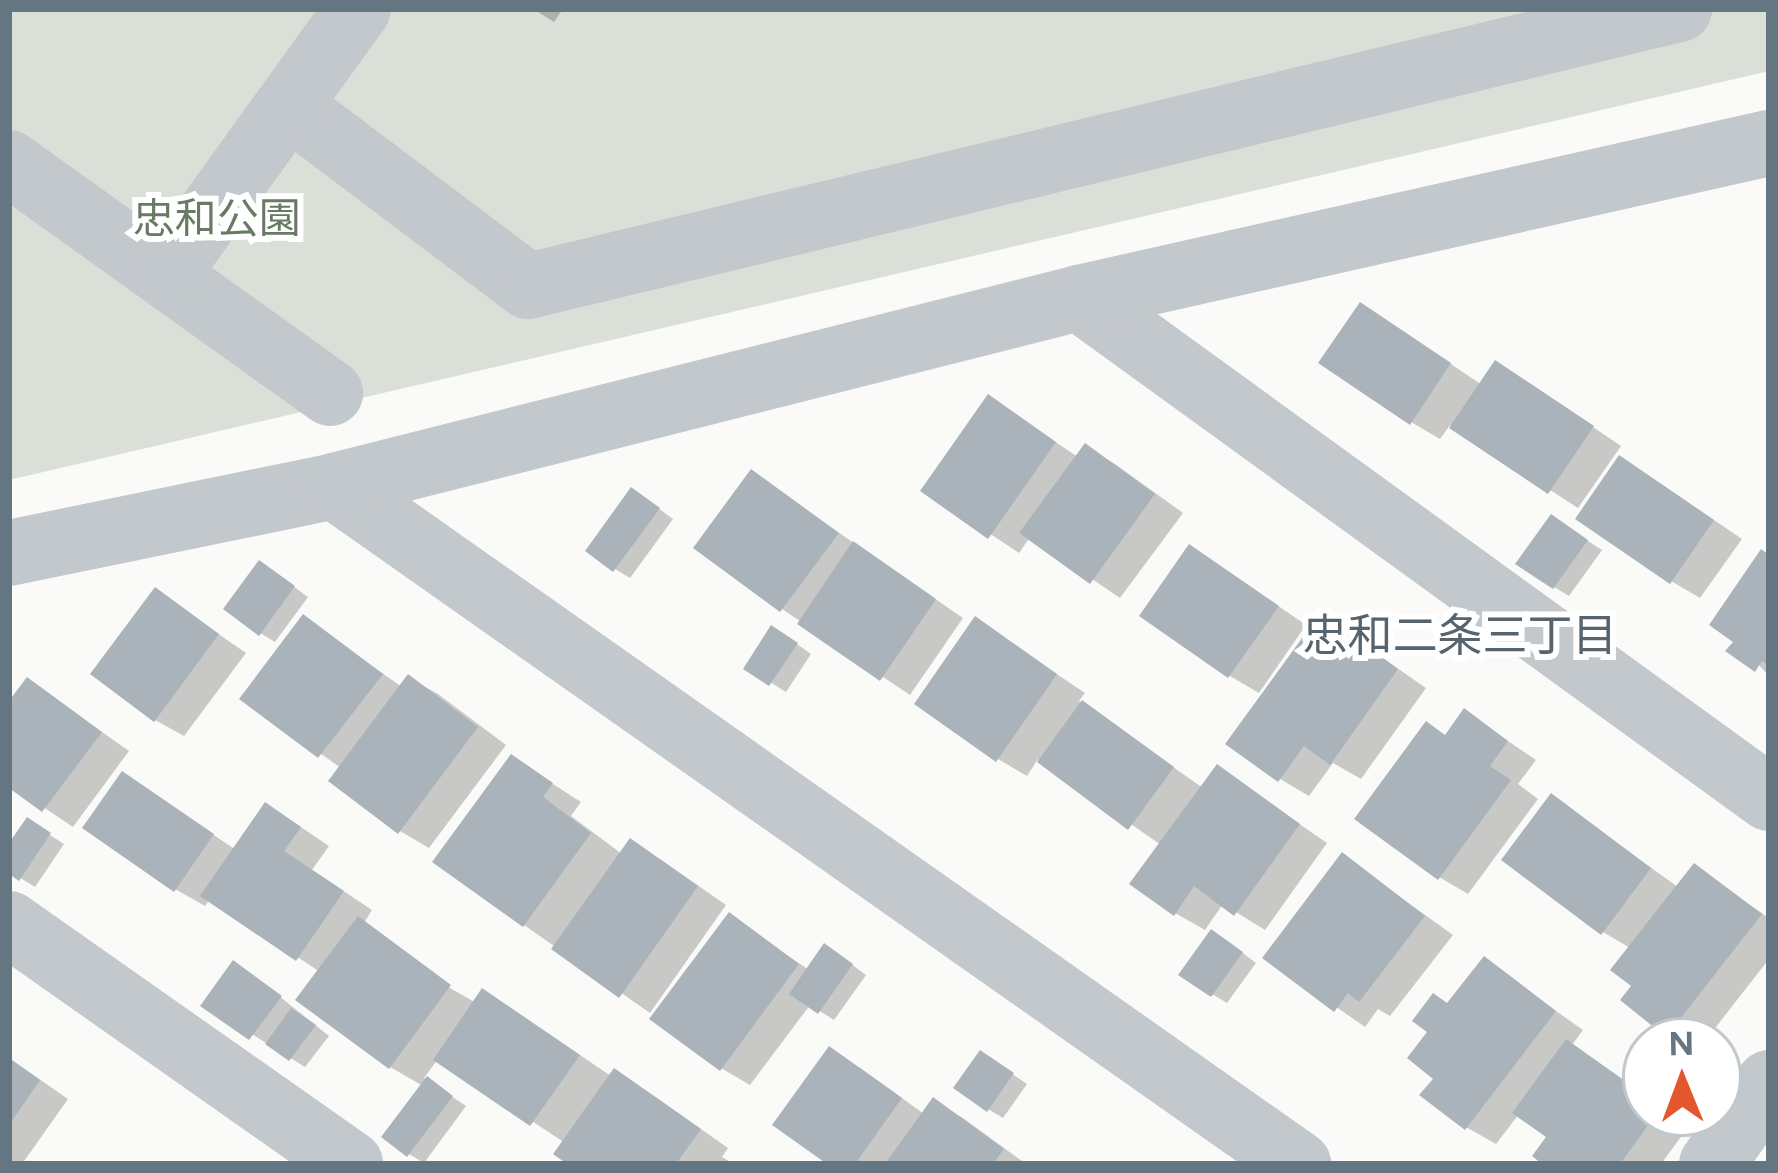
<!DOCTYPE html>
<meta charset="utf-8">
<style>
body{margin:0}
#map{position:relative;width:1778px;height:1173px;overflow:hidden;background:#fafaf8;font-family:Figtree,"Noto Sans JP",sans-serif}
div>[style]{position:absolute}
.green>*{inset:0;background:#dadfd7}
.shadow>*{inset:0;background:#0003}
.building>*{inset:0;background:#aab3b9}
.minor>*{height:66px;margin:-33px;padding:0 33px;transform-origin:33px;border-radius:33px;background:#c3c8cc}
span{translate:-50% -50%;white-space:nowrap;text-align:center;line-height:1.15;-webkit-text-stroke:12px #fff;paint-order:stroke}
.park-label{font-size:42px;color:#687a64}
.neighbourhood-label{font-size:45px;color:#57646e}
.frame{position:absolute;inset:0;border:12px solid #657683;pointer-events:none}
.north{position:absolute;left:1622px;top:1017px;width:120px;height:120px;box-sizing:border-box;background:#fff;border:3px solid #c1c8cd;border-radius:50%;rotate:359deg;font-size:33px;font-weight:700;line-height:48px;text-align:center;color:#657683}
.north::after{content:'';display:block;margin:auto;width:42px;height:54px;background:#e4572e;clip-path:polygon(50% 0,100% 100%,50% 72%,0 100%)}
</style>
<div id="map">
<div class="green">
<div style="clip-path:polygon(9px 9px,1769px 9px,1769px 71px,9px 480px)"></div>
</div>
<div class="shadow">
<div style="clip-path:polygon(533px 9px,563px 9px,554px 22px)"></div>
<div style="clip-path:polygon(1390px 323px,1482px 385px,1525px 381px,1621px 446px,1578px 508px,1450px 425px,1440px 439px,1411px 422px)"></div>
<div style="clip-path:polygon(989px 398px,1078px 457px,1086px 447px,1115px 464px,1183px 513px,1120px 598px,1030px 537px,1019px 553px,924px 490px)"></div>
<div style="clip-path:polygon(752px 473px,963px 618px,910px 695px,782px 609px)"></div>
<div style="clip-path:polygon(1649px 476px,1742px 539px,1700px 598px,1671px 581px)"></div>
<div style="clip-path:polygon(647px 500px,673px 519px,630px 578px,615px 569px)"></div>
<div style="clip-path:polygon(1566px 527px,1602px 550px,1569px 596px,1554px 587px)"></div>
<div style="clip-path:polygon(1769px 557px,1769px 676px,1737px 641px)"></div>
<div style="clip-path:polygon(1219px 565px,1306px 625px,1259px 693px,1230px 676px)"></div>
<div style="clip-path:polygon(275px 573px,308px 597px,275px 642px,260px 633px)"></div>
<div style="clip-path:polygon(156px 591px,246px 653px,184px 736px,155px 720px)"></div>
<div style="clip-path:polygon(1322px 616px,1426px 688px,1361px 779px,1333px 763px,1309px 796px,1280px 779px)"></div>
<div style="clip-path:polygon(304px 618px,402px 687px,409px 678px,438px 694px,506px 745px,429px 848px,400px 831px,341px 768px,243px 699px)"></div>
<div style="clip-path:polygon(976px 620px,1085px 693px,1079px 701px,1203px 788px,1218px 768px,1327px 843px,1265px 930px,1223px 904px,1205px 930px,1175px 913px,1161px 845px,1038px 759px,1027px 776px,998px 759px)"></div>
<div style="clip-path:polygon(787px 637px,811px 654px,786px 692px,747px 668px)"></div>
<div style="clip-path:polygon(28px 680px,129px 751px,73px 827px,9px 784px,9px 706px)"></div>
<div style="clip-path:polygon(1465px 712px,1536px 760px,1518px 784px,1538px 799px,1468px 894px,1439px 877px,1447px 737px)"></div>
<div style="clip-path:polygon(512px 758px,581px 802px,571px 816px,622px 854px,660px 859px,726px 905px,650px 1013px,524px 925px)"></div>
<div style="clip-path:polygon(123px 774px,236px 850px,266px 806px,295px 823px,329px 846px,312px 870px,372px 910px,364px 923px,436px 980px,478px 1004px,512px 1009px,611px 1076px,644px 1089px,728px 1148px,722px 1157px,734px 1164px,572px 1164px,565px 1143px,438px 1059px,424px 1078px,466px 1106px,424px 1163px,409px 1154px,386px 1137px,423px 1086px,390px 1067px,320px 972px,210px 899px,205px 906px,175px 889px)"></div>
<div style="clip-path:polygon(1552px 797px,1678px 887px,1694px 867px,1769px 918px,1769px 959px,1705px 1041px,1680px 1041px,1624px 999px,1635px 985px,1630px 948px,1603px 932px)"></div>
<div style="clip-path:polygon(42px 830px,64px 844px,35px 887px,9px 871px,9px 849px)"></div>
<div style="clip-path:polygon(1343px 856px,1453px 935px,1390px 1016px,1378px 1009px,1365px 1027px,1266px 958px)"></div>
<div style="clip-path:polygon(729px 916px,809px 970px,840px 956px,866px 975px,834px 1020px,810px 1005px,750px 1085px,721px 1068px)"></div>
<div style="clip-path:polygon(1227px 941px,1256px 963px,1227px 1003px,1212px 994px)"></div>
<div style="clip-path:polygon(1484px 960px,1583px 1030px,1572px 1045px,1646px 1095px,1646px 1113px,1670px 1113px,1689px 1126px,1661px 1164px,1547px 1164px,1550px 1136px,1519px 1114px,1496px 1144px,1466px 1127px,1437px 1078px,1449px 1006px)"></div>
<div style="clip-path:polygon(249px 972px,329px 1036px,305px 1067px,205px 1005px)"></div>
<div style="clip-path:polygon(9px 1058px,68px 1099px,22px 1164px,9px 1164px)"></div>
<div style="clip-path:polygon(996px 1063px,1027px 1084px,1003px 1118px,988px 1109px)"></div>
<div style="clip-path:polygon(859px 1067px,924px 1114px,933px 1101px,963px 1118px,1026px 1164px,832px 1164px)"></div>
</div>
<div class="building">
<div style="clip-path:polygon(1360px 302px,1451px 363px,1410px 425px,1318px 363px)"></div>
<div style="clip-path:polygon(1495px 360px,1594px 426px,1548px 494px,1449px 428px)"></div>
<div style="clip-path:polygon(988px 394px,1056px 442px,988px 539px,920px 491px)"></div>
<div style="clip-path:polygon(1085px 443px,1155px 494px,1090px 584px,1019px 533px)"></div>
<div style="clip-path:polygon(1619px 455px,1714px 520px,1670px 584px,1575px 519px)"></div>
<div style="clip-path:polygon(751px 469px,839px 533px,780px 612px,693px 548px)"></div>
<div style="clip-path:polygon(631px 487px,660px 508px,613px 572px,585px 551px)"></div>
<div style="clip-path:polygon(1551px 514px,1588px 540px,1553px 589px,1515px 564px)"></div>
<div style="clip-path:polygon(853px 541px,936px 599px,880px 681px,797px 624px)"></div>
<div style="clip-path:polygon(1189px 544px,1279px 606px,1228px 678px,1139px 616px)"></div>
<div style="clip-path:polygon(1761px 549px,1769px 555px,1769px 666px,1762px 661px,1755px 672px,1725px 651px,1733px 642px,1709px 625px)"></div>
<div style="clip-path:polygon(259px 560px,295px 586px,259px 636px,223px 609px)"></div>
<div style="clip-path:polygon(155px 587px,219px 634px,154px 722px,90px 674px)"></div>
<div style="clip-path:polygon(1321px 612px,1398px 669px,1330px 765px,1304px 746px,1278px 782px,1225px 744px)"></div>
<div style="clip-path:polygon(303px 614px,383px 674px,318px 758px,239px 699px)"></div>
<div style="clip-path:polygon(975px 616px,1057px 674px,996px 762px,914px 704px)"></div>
<div style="clip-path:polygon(771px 625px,798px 643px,769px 686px,743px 669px)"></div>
<div style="clip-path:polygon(408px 674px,478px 727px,398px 834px,328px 781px)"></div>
<div style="clip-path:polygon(27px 677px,102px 732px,42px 812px,9px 788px,9px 701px)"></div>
<div style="clip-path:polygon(1082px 700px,1174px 767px,1128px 830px,1037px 762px)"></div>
<div style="clip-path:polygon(1464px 708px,1508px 741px,1490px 766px,1511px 780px,1438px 880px,1354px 819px,1426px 721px,1445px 735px)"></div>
<div style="clip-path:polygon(511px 754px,553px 783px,543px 797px,591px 833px,523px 927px,432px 862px)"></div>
<div style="clip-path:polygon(1217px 764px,1300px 824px,1234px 916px,1194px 886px,1174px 916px,1129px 884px)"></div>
<div style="clip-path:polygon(122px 771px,214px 834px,174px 892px,82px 828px)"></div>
<div style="clip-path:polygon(1551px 793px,1651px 868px,1601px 935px,1501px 860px)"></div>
<div style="clip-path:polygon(265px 802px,301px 827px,284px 851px,344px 891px,296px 961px,200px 896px)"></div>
<div style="clip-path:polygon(27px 817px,51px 833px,19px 881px,9px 874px,9px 843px)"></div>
<div style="clip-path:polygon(630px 838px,698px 886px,619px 998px,551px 949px)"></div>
<div style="clip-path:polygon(1342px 852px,1425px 916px,1359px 1002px,1348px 993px,1334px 1012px,1262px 958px)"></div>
<div style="clip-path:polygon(1694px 863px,1762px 914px,1666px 1037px,1620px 1000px,1631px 986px,1610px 970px)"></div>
<div style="clip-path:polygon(729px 912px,799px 964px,720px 1071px,649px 1019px)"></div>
<div style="clip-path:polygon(358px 916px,451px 985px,389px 1069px,295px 1000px)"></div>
<div style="clip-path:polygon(1211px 929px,1243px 952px,1211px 997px,1178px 975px)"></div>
<div style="clip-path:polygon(824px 943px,853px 964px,818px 1014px,789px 994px)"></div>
<div style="clip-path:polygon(1484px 956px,1556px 1011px,1465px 1130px,1419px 1095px,1433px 1079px,1407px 1058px,1427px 1032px,1412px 1021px,1433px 993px,1447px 1003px)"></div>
<div style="clip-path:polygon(233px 960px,282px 996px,249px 1040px,200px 1006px)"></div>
<div style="clip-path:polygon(482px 988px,580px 1055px,530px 1126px,433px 1060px)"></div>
<div style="clip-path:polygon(291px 1008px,316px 1025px,289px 1061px,265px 1044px)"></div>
<div style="clip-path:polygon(1566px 1039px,1646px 1096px,1646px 1113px,1657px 1113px,1620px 1164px,1542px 1164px,1532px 1156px,1546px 1137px,1512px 1113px)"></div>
<div style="clip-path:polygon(829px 1046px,902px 1098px,855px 1164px,827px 1164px,772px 1125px)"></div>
<div style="clip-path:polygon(980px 1050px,1014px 1073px,987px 1112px,953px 1088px)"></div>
<div style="clip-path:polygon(9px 1058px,40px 1080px,9px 1125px)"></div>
<div style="clip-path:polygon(614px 1068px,701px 1129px,676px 1164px,567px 1164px,553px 1154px)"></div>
<div style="clip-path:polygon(427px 1076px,453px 1096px,407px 1157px,381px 1137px)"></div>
<div style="clip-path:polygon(933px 1097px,1004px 1149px,993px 1164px,885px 1164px)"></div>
</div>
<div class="minor">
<div style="left:289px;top:106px;width:299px;rotate:37deg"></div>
<div style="left:528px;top:286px;width:1184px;rotate:-13.53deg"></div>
<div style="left:9px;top:163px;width:395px;rotate:35.6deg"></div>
<div style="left:166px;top:275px;width:328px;rotate:-54.2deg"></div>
<div style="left:1079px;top:298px;width:852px;rotate:35.93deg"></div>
<div style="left:334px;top:486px;width:1179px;rotate:35.12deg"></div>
<div style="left:9px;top:553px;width:332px;rotate:-11.6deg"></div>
<div style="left:334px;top:486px;width:768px;rotate:-14.16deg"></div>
<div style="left:1079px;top:298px;width:707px;rotate:-12.66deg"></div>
<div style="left:9px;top:924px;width:417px;rotate:35.1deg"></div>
<div style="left:1712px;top:1164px;width:99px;rotate:-54.9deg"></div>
</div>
<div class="park-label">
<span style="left:217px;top:219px">忠和公園</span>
</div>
<div class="neighbourhood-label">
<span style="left:1460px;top:636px">忠和二条三丁目</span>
</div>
<div class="frame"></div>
<div class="north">N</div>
</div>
